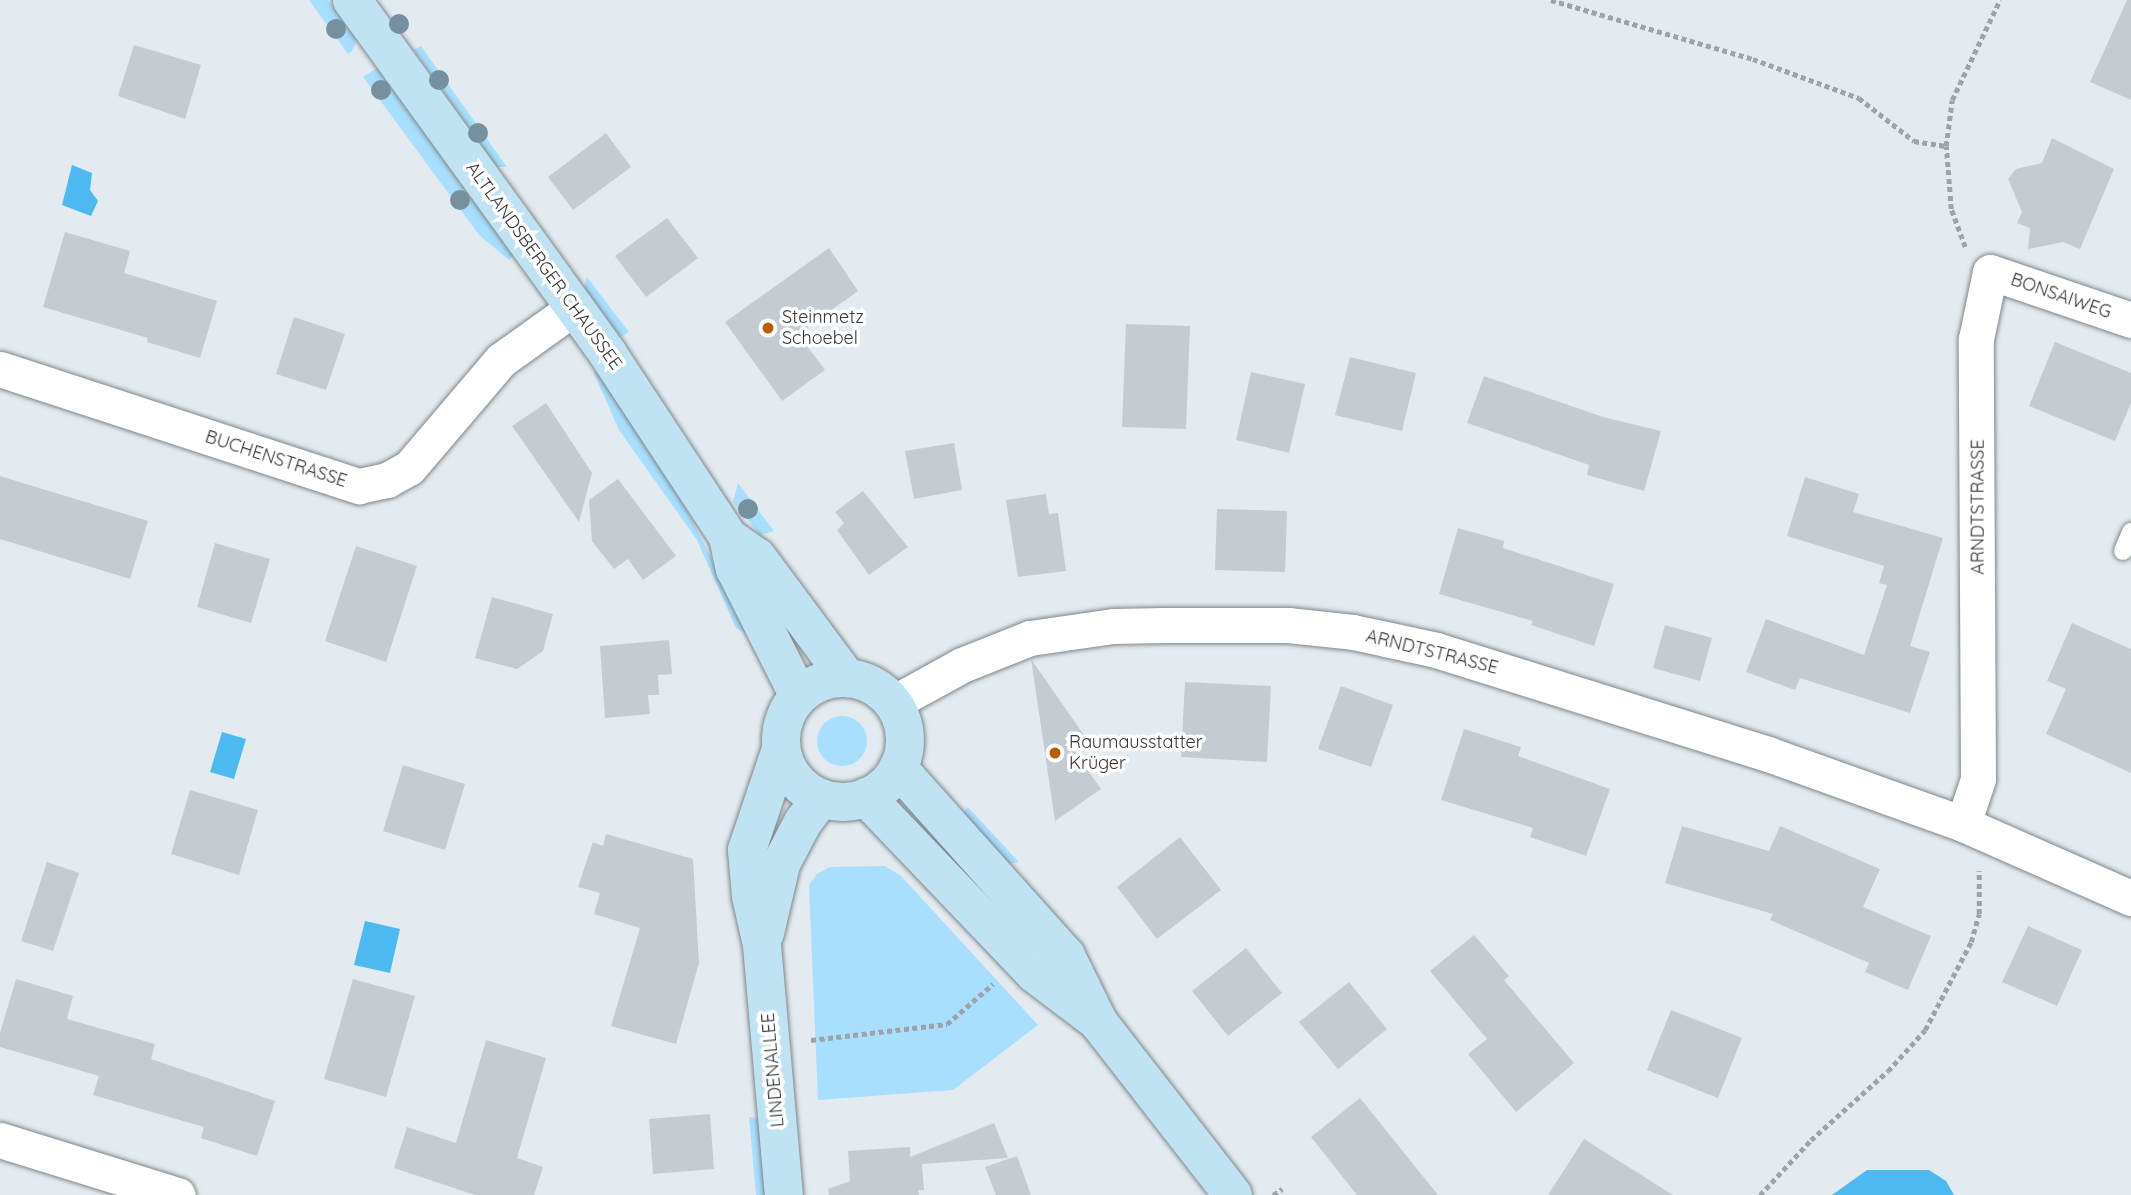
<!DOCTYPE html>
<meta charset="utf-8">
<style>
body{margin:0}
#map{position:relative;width:2131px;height:1195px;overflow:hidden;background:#e4ebf0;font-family:Quicksand,sans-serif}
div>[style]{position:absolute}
.green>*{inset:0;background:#a8defe}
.round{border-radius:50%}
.water>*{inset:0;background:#4cb9f0}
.building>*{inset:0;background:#c5ccd1}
.path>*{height:4.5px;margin-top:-2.25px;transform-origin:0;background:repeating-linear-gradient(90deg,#9da3a6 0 5px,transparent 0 8.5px)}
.roads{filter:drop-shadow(0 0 2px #7f868a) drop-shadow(0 0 2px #7f868a)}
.lane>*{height:18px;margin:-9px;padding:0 9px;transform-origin:9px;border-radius:9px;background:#fff}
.street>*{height:35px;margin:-17.5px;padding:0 17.5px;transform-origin:17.5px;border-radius:17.5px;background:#fff}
.secondary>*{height:38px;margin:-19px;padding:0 19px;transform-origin:19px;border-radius:19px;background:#c0e3f3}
.secondary>.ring{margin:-19px;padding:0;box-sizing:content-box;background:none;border:38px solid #c0e3f3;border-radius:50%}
.trees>*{width:20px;height:20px;margin:-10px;border-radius:50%;background:#7591a0}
.dots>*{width:19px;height:19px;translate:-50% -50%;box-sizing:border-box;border:4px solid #fff;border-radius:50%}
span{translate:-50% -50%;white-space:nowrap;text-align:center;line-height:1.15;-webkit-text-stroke:7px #fff;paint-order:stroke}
.street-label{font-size:18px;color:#343738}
.poi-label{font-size:18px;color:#343738}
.left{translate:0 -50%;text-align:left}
</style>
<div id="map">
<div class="green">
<div style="clip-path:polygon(309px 0,328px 0,357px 41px,352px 51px,348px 54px)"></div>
<div style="clip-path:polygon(421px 46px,507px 167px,497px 167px,414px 50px)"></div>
<div style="clip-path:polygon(377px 68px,514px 256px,509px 260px,479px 235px,363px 77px)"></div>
<div style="clip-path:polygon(587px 277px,629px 332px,619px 338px,584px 287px)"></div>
<div style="clip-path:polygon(597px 371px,682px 501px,752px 637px,736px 628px,697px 540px,619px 430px,594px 373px)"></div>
<div style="clip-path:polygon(738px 483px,774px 531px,760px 535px,733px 502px)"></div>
<div class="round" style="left:817px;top:716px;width:50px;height:50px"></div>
<div style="clip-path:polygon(968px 807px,1019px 862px,1004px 865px,959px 818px)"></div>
<div style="clip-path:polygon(885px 866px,901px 876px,1038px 1025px,953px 1090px,818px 1100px,809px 885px,817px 874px,830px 867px)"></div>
<div style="clip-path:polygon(749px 1117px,759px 1118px,765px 1195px,756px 1195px)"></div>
</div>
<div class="water">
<div style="clip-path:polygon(72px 165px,92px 173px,90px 190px,98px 201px,91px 216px,62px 205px)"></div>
<div style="clip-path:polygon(222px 732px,246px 739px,234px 779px,210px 772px)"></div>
<div style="clip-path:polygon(365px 921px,400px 929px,390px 973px,354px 965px)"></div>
<div style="clip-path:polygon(1867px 1170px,1929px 1170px,1946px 1181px,1954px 1195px,1832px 1195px)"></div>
</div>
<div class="building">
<div style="clip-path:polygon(2127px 0,2131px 0,2131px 100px,2090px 82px)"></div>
<div style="clip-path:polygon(134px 45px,201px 65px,185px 119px,118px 96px)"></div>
<div style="clip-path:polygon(606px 133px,631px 167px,573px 210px,548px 177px)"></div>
<div style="clip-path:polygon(2052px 138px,2114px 169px,2080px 249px,2063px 242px,2028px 249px,2030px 228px,2017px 223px,2022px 212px,2008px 179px,2016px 169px,2042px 163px)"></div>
<div style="clip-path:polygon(667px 218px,698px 258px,646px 297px,615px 256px)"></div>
<div style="clip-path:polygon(65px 232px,130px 251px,124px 273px,217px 301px,200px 358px,147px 342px,148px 338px,43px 307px)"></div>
<div style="clip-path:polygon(829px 248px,858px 291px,798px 334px,825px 370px,782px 401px,725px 322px)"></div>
<div style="clip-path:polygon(294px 317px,345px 334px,326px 390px,276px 374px)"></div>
<div style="clip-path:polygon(1126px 324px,1190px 326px,1186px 429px,1122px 427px)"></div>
<div style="clip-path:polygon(2055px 342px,2131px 373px,2131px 403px,2115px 441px,2029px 406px)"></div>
<div style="clip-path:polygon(1350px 357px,1416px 373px,1402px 431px,1335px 415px)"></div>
<div style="clip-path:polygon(1251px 372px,1305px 384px,1289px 453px,1236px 440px)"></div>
<div style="clip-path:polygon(1484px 376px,1603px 417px,1661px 431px,1644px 491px,1587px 475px,1589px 465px,1467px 423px)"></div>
<div style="clip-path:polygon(546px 403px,592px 473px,579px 522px,512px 426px)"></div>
<div style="clip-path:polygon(954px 443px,962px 490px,914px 499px,905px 451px)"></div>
<div style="clip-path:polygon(0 476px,148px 521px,130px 579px,0 539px)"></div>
<div style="clip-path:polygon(1805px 477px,1859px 494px,1853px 512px,1943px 538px,1910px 646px,1930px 652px,1910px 713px,1800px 678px,1795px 690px,1746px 672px,1766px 619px,1864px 655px,1887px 585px,1879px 583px,1884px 566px,1787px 536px)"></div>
<div style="clip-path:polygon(618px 479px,676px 556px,643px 580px,628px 559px,614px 569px,592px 541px,589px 500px)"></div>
<div style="clip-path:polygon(863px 491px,908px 547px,869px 575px,837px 530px,844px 523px,835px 512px)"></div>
<div style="clip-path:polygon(1046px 494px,1049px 514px,1058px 513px,1066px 571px,1018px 577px,1006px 500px)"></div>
<div style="clip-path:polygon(1217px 509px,1287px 511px,1285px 572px,1215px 570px)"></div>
<div style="clip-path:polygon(1458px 528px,1504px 541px,1503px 548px,1614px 584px,1594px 646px,1531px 625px,1533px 621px,1439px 594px)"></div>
<div style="clip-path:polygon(215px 543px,270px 559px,251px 623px,197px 607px)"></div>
<div style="clip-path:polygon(356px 546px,417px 566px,386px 662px,325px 641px)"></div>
<div style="clip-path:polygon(492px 597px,553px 614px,543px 651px,517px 669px,475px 658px)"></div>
<div style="clip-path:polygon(2072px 623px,2131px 649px,2131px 773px,2046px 734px,2066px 689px,2047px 681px)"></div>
<div style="clip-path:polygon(1665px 625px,1712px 638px,1700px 681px,1653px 668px)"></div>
<div style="clip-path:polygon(669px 640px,672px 674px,658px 675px,659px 695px,648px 695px,650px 714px,605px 718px,600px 646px)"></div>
<div style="clip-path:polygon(1031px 659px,1086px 738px,1072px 748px,1101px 789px,1055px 821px)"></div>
<div style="clip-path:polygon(1185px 682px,1271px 686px,1267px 762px,1181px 757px)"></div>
<div style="clip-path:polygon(1341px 686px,1393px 705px,1371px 767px,1318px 749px)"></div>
<div style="clip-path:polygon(1464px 729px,1521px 747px,1518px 756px,1610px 789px,1586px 856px,1530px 837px,1533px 828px,1441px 800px)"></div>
<div style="clip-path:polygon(403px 765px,465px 784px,445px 850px,383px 831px)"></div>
<div style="clip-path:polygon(190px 790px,258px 810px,239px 875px,171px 854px)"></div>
<div style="clip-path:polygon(1682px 826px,1769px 851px,1780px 826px,1880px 869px,1863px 907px,1931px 936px,1908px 990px,1865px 972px,1869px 963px,1770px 920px,1773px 914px,1665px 883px)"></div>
<div style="clip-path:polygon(606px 834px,693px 859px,699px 963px,676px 1044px,611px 1026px,640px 928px,594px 914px,600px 893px,578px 887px,593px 842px,603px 846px)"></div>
<div style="clip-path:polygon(1180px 837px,1221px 890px,1157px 939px,1117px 887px)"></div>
<div style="clip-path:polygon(47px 862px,79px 873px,53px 951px,21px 941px)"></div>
<div style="clip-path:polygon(2028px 926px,2082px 950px,2057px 1006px,2002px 982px)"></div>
<div style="clip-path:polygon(1474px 935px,1509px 976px,1504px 980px,1574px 1063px,1516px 1112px,1468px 1054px,1487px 1039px,1430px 971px)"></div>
<div style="clip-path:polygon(1246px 948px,1282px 993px,1228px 1036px,1192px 991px)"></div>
<div style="clip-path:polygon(16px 979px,73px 996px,67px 1019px,155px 1044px,151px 1059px,275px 1101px,257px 1156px,201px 1138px,204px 1127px,93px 1095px,99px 1076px,0 1047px,0 1033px)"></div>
<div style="clip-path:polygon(353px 979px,415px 996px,386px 1097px,324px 1079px)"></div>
<div style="clip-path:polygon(1349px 982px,1387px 1029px,1338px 1069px,1299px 1022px)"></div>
<div style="clip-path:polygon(1671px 1010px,1742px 1038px,1718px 1098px,1647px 1070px)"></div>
<div style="clip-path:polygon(486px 1040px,546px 1058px,517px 1158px,543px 1167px,534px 1195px,475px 1195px,394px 1168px,407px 1127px,456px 1143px)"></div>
<div style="clip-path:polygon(1360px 1098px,1438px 1195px,1357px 1195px,1311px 1137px)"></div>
<div style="clip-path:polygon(710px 1114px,714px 1169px,653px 1174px,649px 1119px)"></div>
<div style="clip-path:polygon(994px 1123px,1008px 1158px,922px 1164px,924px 1190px,918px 1190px,919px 1195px,829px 1195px,828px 1189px,850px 1181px,848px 1151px,910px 1147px,910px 1157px)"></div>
<div style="clip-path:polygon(1584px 1139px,1673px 1195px,1548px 1195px)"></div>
<div style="clip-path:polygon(1017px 1156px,1031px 1195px,996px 1195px,985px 1167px)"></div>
</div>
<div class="path">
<div style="left:1551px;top:0;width:210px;rotate:16.3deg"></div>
<div style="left:1753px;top:59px;width:113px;rotate:20.2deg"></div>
<div style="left:1859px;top:98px;width:70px;rotate:38deg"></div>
<div style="left:1914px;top:141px;width:32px;rotate:9deg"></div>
<div style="left:1965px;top:247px;width:40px;rotate:-110.2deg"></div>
<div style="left:1951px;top:209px;width:63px;rotate:-94.5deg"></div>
<div style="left:1946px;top:146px;width:46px;rotate:-82.6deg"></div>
<div style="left:1952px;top:100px;width:111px;rotate:-64.4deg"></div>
<div style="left:811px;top:1040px;width:137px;rotate:-6.7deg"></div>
<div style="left:947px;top:1024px;width:61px;rotate:-41deg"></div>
<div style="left:1273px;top:1195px;width:11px;rotate:-34deg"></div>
<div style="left:1760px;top:1195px;width:75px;rotate:-47.2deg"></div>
<div style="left:1811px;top:1140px;width:103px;rotate:-41.9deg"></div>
<div style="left:1888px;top:1071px;width:55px;rotate:-47.9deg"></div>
<div style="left:1925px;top:1030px;width:99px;rotate:-62.4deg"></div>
<div style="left:1971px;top:942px;width:29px;rotate:-74deg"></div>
<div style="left:1979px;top:914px;width:43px;rotate:-90deg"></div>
</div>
<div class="roads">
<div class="lane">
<div style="left:2123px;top:551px;width:21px;rotate:-67deg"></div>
</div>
<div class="street">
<div style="left:0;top:369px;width:378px;rotate:18.1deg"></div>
<div style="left:359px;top:486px;width:29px;rotate:-12deg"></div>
<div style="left:387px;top:480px;width:25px;rotate:-29deg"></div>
<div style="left:409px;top:468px;width:142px;rotate:-49.6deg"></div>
<div style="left:501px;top:360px;width:91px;rotate:-35.6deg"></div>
<div style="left:893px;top:703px;width:79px;rotate:-28.8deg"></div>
<div style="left:962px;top:665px;width:73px;rotate:-21.7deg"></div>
<div style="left:1030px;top:638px;width:84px;rotate:-8.2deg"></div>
<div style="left:1113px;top:626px;width:52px;rotate:-1.1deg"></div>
<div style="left:1165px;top:625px;width:123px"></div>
<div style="left:1288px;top:625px;width:65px;rotate:6.1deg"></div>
<div style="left:1353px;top:632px;width:85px;rotate:12.2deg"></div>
<div style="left:1436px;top:650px;width:348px;rotate:17.4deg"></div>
<div style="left:1768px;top:754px;width:207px;rotate:19.7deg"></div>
<div style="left:1963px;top:824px;width:184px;rotate:23.8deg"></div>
<div style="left:1963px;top:824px;width:47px;rotate:-71.6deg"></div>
<div style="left:1978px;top:779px;width:440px;rotate:-90.3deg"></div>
<div style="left:1976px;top:339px;width:68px;rotate:-78.2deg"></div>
<div style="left:1990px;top:272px;width:149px;rotate:18.8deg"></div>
<div style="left:0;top:1140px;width:186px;rotate:17.2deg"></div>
</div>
<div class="secondary">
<div style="left:352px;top:0;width:437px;rotate:54.1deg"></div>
<div style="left:608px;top:354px;width:219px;rotate:56.7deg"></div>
<div style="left:728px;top:537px;width:33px;rotate:78deg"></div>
<div style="left:735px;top:569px;width:142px;rotate:63.3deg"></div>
<div style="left:728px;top:537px;width:35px;rotate:35deg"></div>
<div style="left:757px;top:557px;width:151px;rotate:53.4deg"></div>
<div class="ring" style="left:781px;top:678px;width:86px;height:86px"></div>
<div style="left:781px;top:749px;width:107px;rotate:108.6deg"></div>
<div style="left:747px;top:850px;width:46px;rotate:85deg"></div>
<div style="left:751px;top:896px;width:50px;rotate:77.3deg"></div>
<div style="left:762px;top:945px;width:251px;rotate:85deg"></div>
<div style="left:898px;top:768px;width:252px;rotate:48.2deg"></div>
<div style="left:1066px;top:956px;width:75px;rotate:63.8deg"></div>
<div style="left:1099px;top:1023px;width:218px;rotate:52.1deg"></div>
<div style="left:866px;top:797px;width:243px;rotate:46.3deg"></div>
<div style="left:1034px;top:973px;width:73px;rotate:37.2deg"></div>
<div style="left:765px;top:933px;width:71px;rotate:-76.9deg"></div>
<div style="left:781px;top:864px;width:47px;rotate:-62.4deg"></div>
<div style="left:803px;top:822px;width:30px;rotate:-53deg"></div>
</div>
</div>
<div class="trees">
<div style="left:399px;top:24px"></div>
<div style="left:336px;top:29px"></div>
<div style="left:439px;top:80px"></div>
<div style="left:381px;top:90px"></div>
<div style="left:478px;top:133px"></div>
<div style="left:460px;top:200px"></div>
<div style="left:748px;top:509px"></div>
</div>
<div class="dots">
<div style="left:768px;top:328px;background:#b95d03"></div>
<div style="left:1055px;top:753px;background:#b95d03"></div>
</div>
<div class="street-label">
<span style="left:544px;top:266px;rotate:54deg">ALTLANDSBERGER CHAUSSEE</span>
<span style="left:2061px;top:296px;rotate:19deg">BONSAIWEG</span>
<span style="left:276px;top:459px;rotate:18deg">BUCHENSTRASSE</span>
<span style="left:1978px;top:507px;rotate:-90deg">ARNDTSTRASSE</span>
<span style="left:1432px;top:652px;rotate:14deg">ARNDTSTRASSE</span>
<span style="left:773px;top:1070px;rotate:-95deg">LINDENALLEE</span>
</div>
<div class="poi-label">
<span class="left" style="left:782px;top:328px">Steinmetz<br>Schoebel</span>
<span class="left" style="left:1069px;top:753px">Raumausstatter<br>Krüger</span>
</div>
</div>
